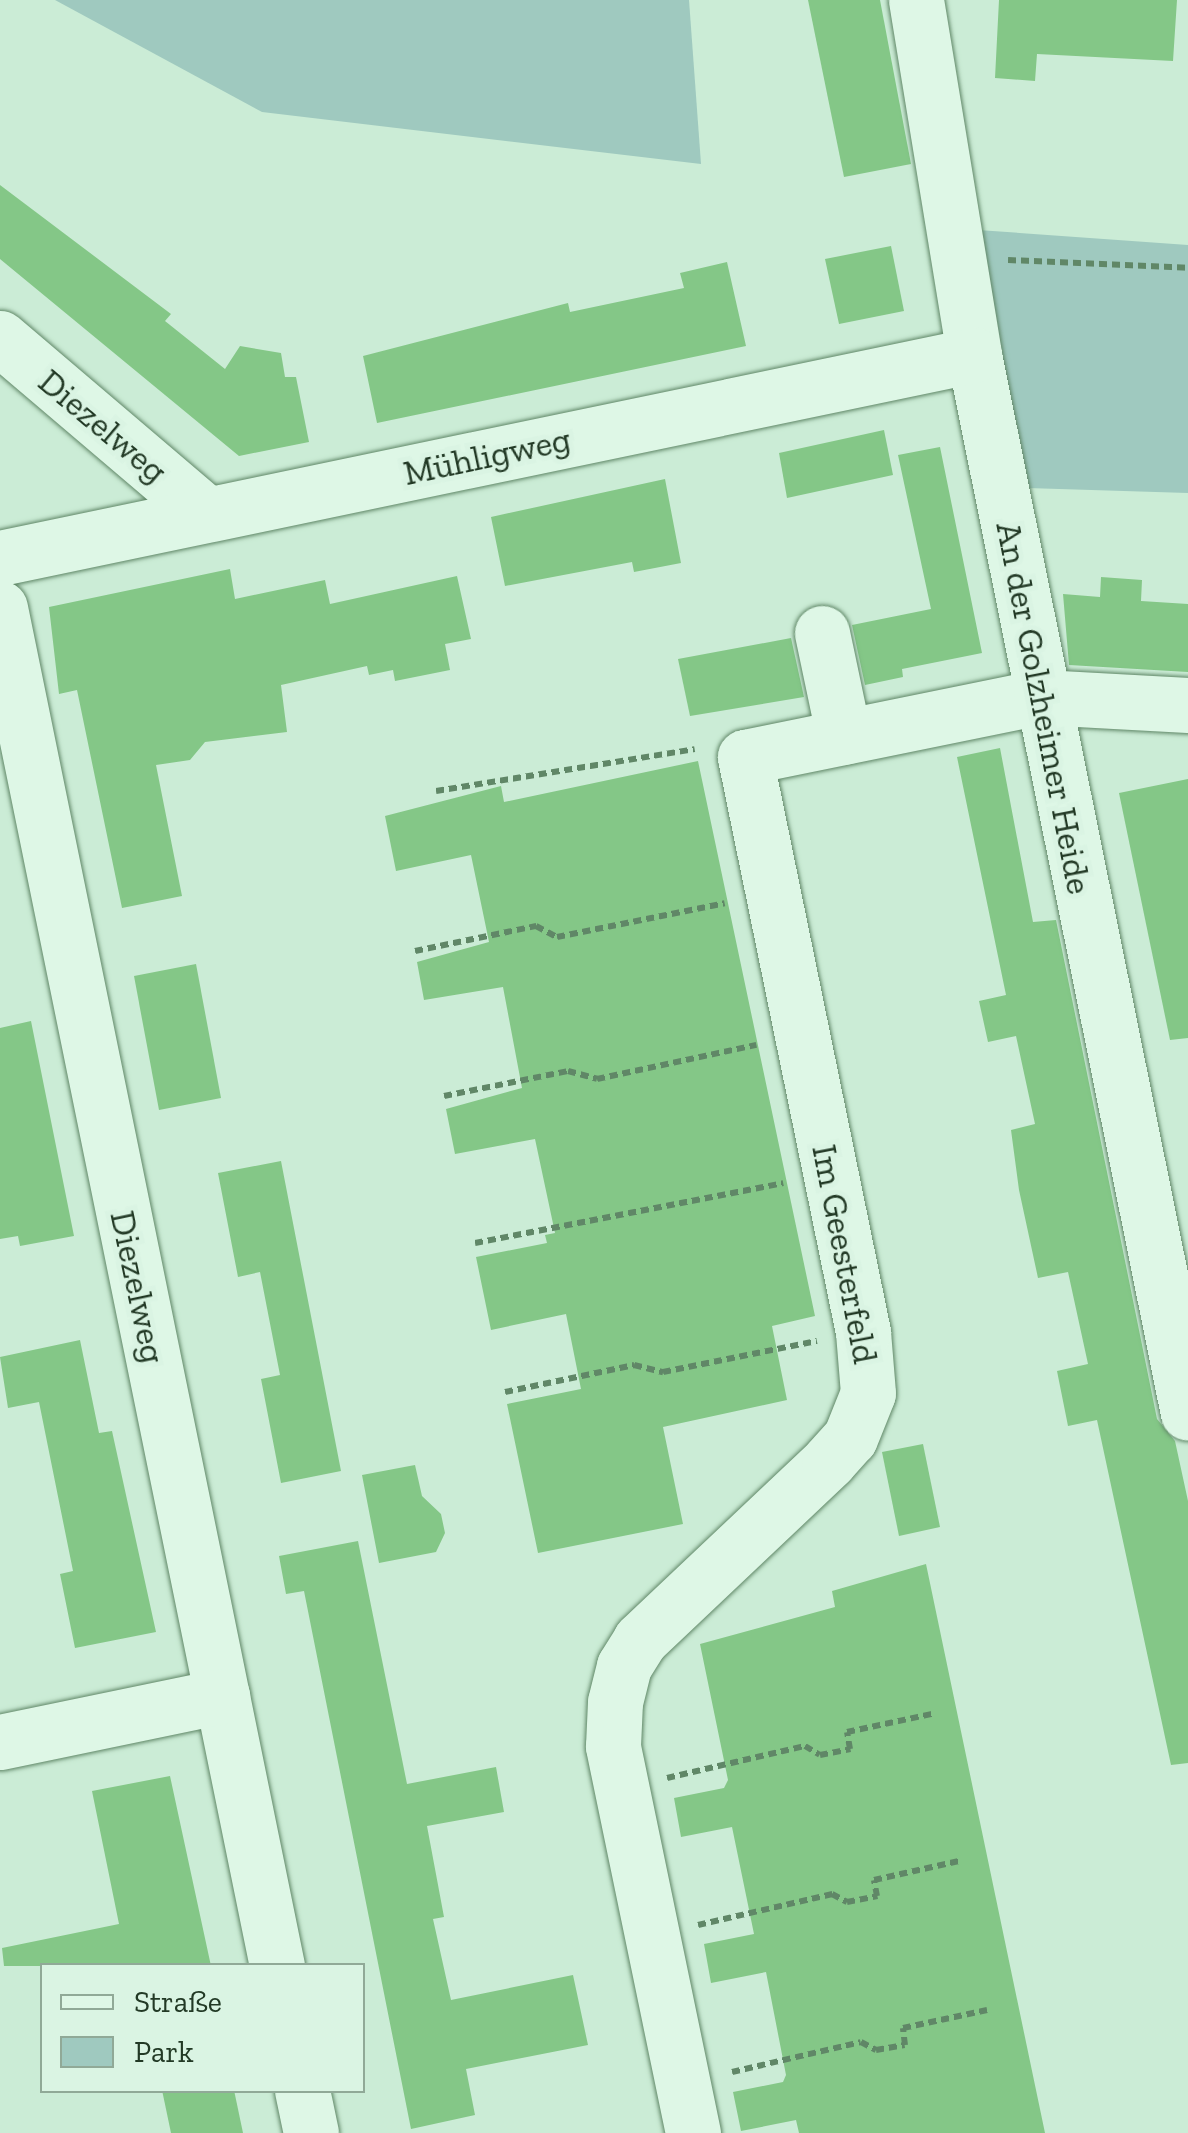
<!DOCTYPE html>
<meta charset="utf-8">
<style>
body{margin:0}
#map{position:relative;width:1188px;height:2133px;overflow:hidden;background:#cbecd6;font-family:"Zilla Slab",serif}
div>[style]{position:absolute}
.green>*{inset:0;background:#9fc9bf}
.building>*{inset:0;background:#84c787}
.path>*{height:6px;margin-top:-3px;transform-origin:0;background:repeating-linear-gradient(90deg,#608767 0 8px,transparent 0 13px)}
.roads{filter:drop-shadow(0 0 2px #608767) drop-shadow(0 0 2px #608767)}
.minor>*{height:55px;margin:-27.5px;padding:0 27.5px;transform-origin:27.5px;border-radius:27.5px;background:#def7e6}
span{translate:-50% -50%;white-space:nowrap;text-align:center;line-height:1.15;-webkit-text-stroke:10px #daf4e3;paint-order:stroke}
.street-label{font-size:35px;color:#223925}
.legend{position:absolute;left:40px;top:1963px;width:325px;height:130px;box-sizing:border-box;background:#daf4e3;border:2px solid #90a997;margin:0;padding:12px 18px;list-style:none;font-size:30px;color:#223925}
.legend li{display:flex;align-items:center;gap:20px;height:50px}
.legend b{width:50px;border:2px solid #90a997}
</style>
<div id="map">
<div class="green">
<div style="clip-path:polygon(55px 0,689px 0,701px 164px,262px 112px)"></div>
<div style="clip-path:polygon(978px 230px,1188px 245px,1188px 493px,1027px 488px)"></div>
</div>
<div class="building">
<div style="clip-path:polygon(808px 0,880px 0,911px 164px,844px 177px)"></div>
<div style="clip-path:polygon(999px 0,1177px 0,1173px 61px,1037px 54px,1035px 81px,995px 78px)"></div>
<div style="clip-path:polygon(0 185px,171px 314px,165px 321px,225px 369px,240px 346px,281px 353px,285px 377px,296px 377px,309px 442px,239px 456px,0 259px)"></div>
<div style="clip-path:polygon(891px 246px,904px 311px,839px 324px,825px 259px)"></div>
<div style="clip-path:polygon(727px 262px,746px 346px,377px 423px,363px 356px,568px 303px,570px 312px,684px 288px,680px 273px)"></div>
<div style="clip-path:polygon(884px 430px,893px 475px,787px 498px,779px 453px)"></div>
<div style="clip-path:polygon(940px 447px,982px 653px,902px 669px,903px 677px,865px 685px,852px 625px,931px 609px,898px 455px)"></div>
<div style="clip-path:polygon(665px 479px,681px 563px,634px 572px,632px 562px,505px 586px,491px 517px)"></div>
<div style="clip-path:polygon(230px 569px,235px 599px,325px 580px,330px 604px,457px 576px,471px 639px,445px 644px,450px 670px,395px 681px,393px 670px,369px 675px,367px 666px,281px 685px,287px 732px,205px 742px,190px 760px,156px 765px,182px 896px,122px 908px,77px 690px,59px 694px,49px 607px)"></div>
<div style="clip-path:polygon(1101px 577px,1142px 580px,1141px 601px,1188px 604px,1188px 672px,1069px 665px,1063px 594px,1100px 597px)"></div>
<div style="clip-path:polygon(791px 638px,804px 697px,690px 716px,678px 659px)"></div>
<div style="clip-path:polygon(1000px 748px,1033px 922px,1056px 920px,1157px 1419px,1175px 1441px,1188px 1501px,1188px 1763px,1171px 1765px,1097px 1420px,1068px 1426px,1057px 1371px,1088px 1364px,1068px 1272px,1038px 1278px,1019px 1190px,1011px 1130px,1035px 1124px,1016px 1036px,988px 1042px,979px 1001px,1006px 995px,957px 757px)"></div>
<div style="clip-path:polygon(698px 761px,815px 1316px,772px 1326px,787px 1400px,663px 1427px,683px 1524px,538px 1553px,507px 1404px,581px 1389px,566px 1314px,491px 1330px,476px 1257px,547px 1243px,545px 1235px,555px 1233px,535px 1139px,455px 1154px,446px 1109px,522px 1088px,503px 987px,424px 1000px,417px 962px,489px 942px,471px 855px,396px 871px,385px 816px,501px 786px,504px 802px)"></div>
<div style="clip-path:polygon(1188px 779px,1188px 1038px,1170px 1040px,1119px 793px)"></div>
<div style="clip-path:polygon(196px 964px,221px 1098px,159px 1110px,134px 976px)"></div>
<div style="clip-path:polygon(31px 1021px,74px 1236px,20px 1246px,18px 1236px,0 1239px,0 1028px)"></div>
<div style="clip-path:polygon(281px 1161px,341px 1471px,281px 1483px,261px 1379px,280px 1375px,260px 1272px,238px 1277px,218px 1173px)"></div>
<div style="clip-path:polygon(80px 1340px,99px 1433px,112px 1431px,156px 1632px,75px 1648px,60px 1574px,73px 1571px,39px 1402px,8px 1408px,0 1357px)"></div>
<div style="clip-path:polygon(923px 1444px,940px 1527px,899px 1536px,882px 1452px)"></div>
<div style="clip-path:polygon(415px 1465px,422px 1496px,441px 1514px,445px 1533px,436px 1552px,379px 1563px,362px 1475px)"></div>
<div style="clip-path:polygon(358px 1541px,407px 1784px,496px 1767px,504px 1812px,427px 1826px,444px 1917px,433px 1919px,451px 2000px,573px 1975px,588px 2045px,466px 2069px,475px 2115px,411px 2129px,304px 1591px,286px 1594px,279px 1556px)"></div>
<div style="clip-path:polygon(926px 1564px,1045px 2133px,799px 2133px,796px 2120px,741px 2131px,733px 2092px,783px 2082px,786px 2075px,766px 1972px,711px 1983px,704px 1944px,754px 1934px,732px 1827px,681px 1837px,674px 1798px,724px 1788px,728px 1780px,700px 1644px,835px 1607px,832px 1591px)"></div>
<div style="clip-path:polygon(170px 1776px,211px 1966px,4px 1966px,2px 1948px,119px 1924px,92px 1791px)"></div>
<div style="clip-path:polygon(162px 2090px,234px 2090px,243px 2133px,171px 2133px)"></div>
</div>
<div class="path">
<div style="left:1008px;top:260px;width:180px;rotate:2.5deg"></div>
<div style="left:436px;top:791px;width:262px;rotate:-9.2deg"></div>
<div style="left:415px;top:951px;width:124px;rotate:-11.7deg"></div>
<div style="left:536px;top:926px;width:24px;rotate:28deg"></div>
<div style="left:557px;top:937px;width:171px;rotate:-11.4deg"></div>
<div style="left:444px;top:1096px;width:126px;rotate:-11.4deg"></div>
<div style="left:568px;top:1071px;width:30px;rotate:15deg"></div>
<div style="left:597px;top:1079px;width:163px;rotate:-12.1deg"></div>
<div style="left:475px;top:1243px;width:314px;rotate:-11deg"></div>
<div style="left:505px;top:1392px;width:132px;rotate:-11.8deg"></div>
<div style="left:634px;top:1365px;width:30px;rotate:14deg"></div>
<div style="left:663px;top:1372px;width:157px;rotate:-11.4deg"></div>
<div style="left:667px;top:1778px;width:142px;rotate:-13.1deg"></div>
<div style="left:805px;top:1746px;width:17px;rotate:31deg"></div>
<div style="left:820px;top:1755px;width:31px;rotate:-11deg"></div>
<div style="left:850px;top:1749px;width:17px;rotate:-100deg"></div>
<div style="left:847px;top:1732px;width:87px;rotate:-12deg"></div>
<div style="left:698px;top:1925px;width:138px;rotate:-13deg"></div>
<div style="left:832px;top:1894px;width:17px;rotate:28deg"></div>
<div style="left:847px;top:1902px;width:31px;rotate:-11deg"></div>
<div style="left:877px;top:1896px;width:16px;rotate:-101deg"></div>
<div style="left:874px;top:1880px;width:87px;rotate:-12.6deg"></div>
<div style="left:732px;top:2072px;width:132px;rotate:-13.1deg"></div>
<div style="left:861px;top:2042px;width:17px;rotate:28deg"></div>
<div style="left:876px;top:2050px;width:29px;rotate:-10deg"></div>
<div style="left:905px;top:2045px;width:17px;rotate:-97deg"></div>
<div style="left:903px;top:2028px;width:86px;rotate:-12.1deg"></div>
</div>
<div class="roads">
<div class="minor">
<div style="left:916px;top:0;width:360px;rotate:80.7deg"></div>
<div style="left:974px;top:355px;width:1079px;rotate:78.57deg"></div>
<div style="left:0;top:338px;width:272px;rotate:40.4deg"></div>
<div style="left:0;top:558px;width:995px;rotate:-11.77deg"></div>
<div style="left:0;top:608px;width:1386px;rotate:78.47deg"></div>
<div style="left:822px;top:633px;width:106px;rotate:78.1deg"></div>
<div style="left:0;top:1742px;width:227px;rotate:-11.7deg"></div>
<div style="left:302px;top:2090px;width:44px;rotate:78.2deg"></div>
<div style="left:693px;top:2133px;width:395px;rotate:-101.7deg"></div>
<div style="left:613px;top:1746px;width:44px;rotate:-87.4deg"></div>
<div style="left:615px;top:1702px;width:37px;rotate:-76deg"></div>
<div style="left:624px;top:1666px;width:31px;rotate:-58deg"></div>
<div style="left:640px;top:1640px;width:260px;rotate:-43.4deg"></div>
<div style="left:829px;top:1461px;width:31px;rotate:-48deg"></div>
<div style="left:850px;top:1438px;width:48px;rotate:-68.2deg"></div>
<div style="left:868px;top:1393px;width:61px;rotate:-94.7deg"></div>
<div style="left:863px;top:1332px;width:587px;rotate:-101.6deg"></div>
<div style="left:745px;top:757px;width:302px;rotate:-11.5deg"></div>
<div style="left:1041px;top:697px;width:147px;rotate:3.1deg"></div>
</div>
</div>
<div class="street-label">
<span style="left:103px;top:426px;rotate:40deg">Diezelweg</span>
<span style="left:487px;top:456px;rotate:-12deg">Mühligweg</span>
<span style="left:1044px;top:708px;rotate:79deg">An der Golzheimer Heide</span>
<span style="left:845px;top:1254px;rotate:79deg">Im Geesterfeld</span>
<span style="left:138px;top:1287px;rotate:78deg">Diezelweg</span>
</div>
<ul class="legend">
<li><b style="height:12px;background:#def7e6"></b>Straße</li>
<li><b style="height:28px;background:#9fc9bf"></b>Park</li>
</ul>
</div>
